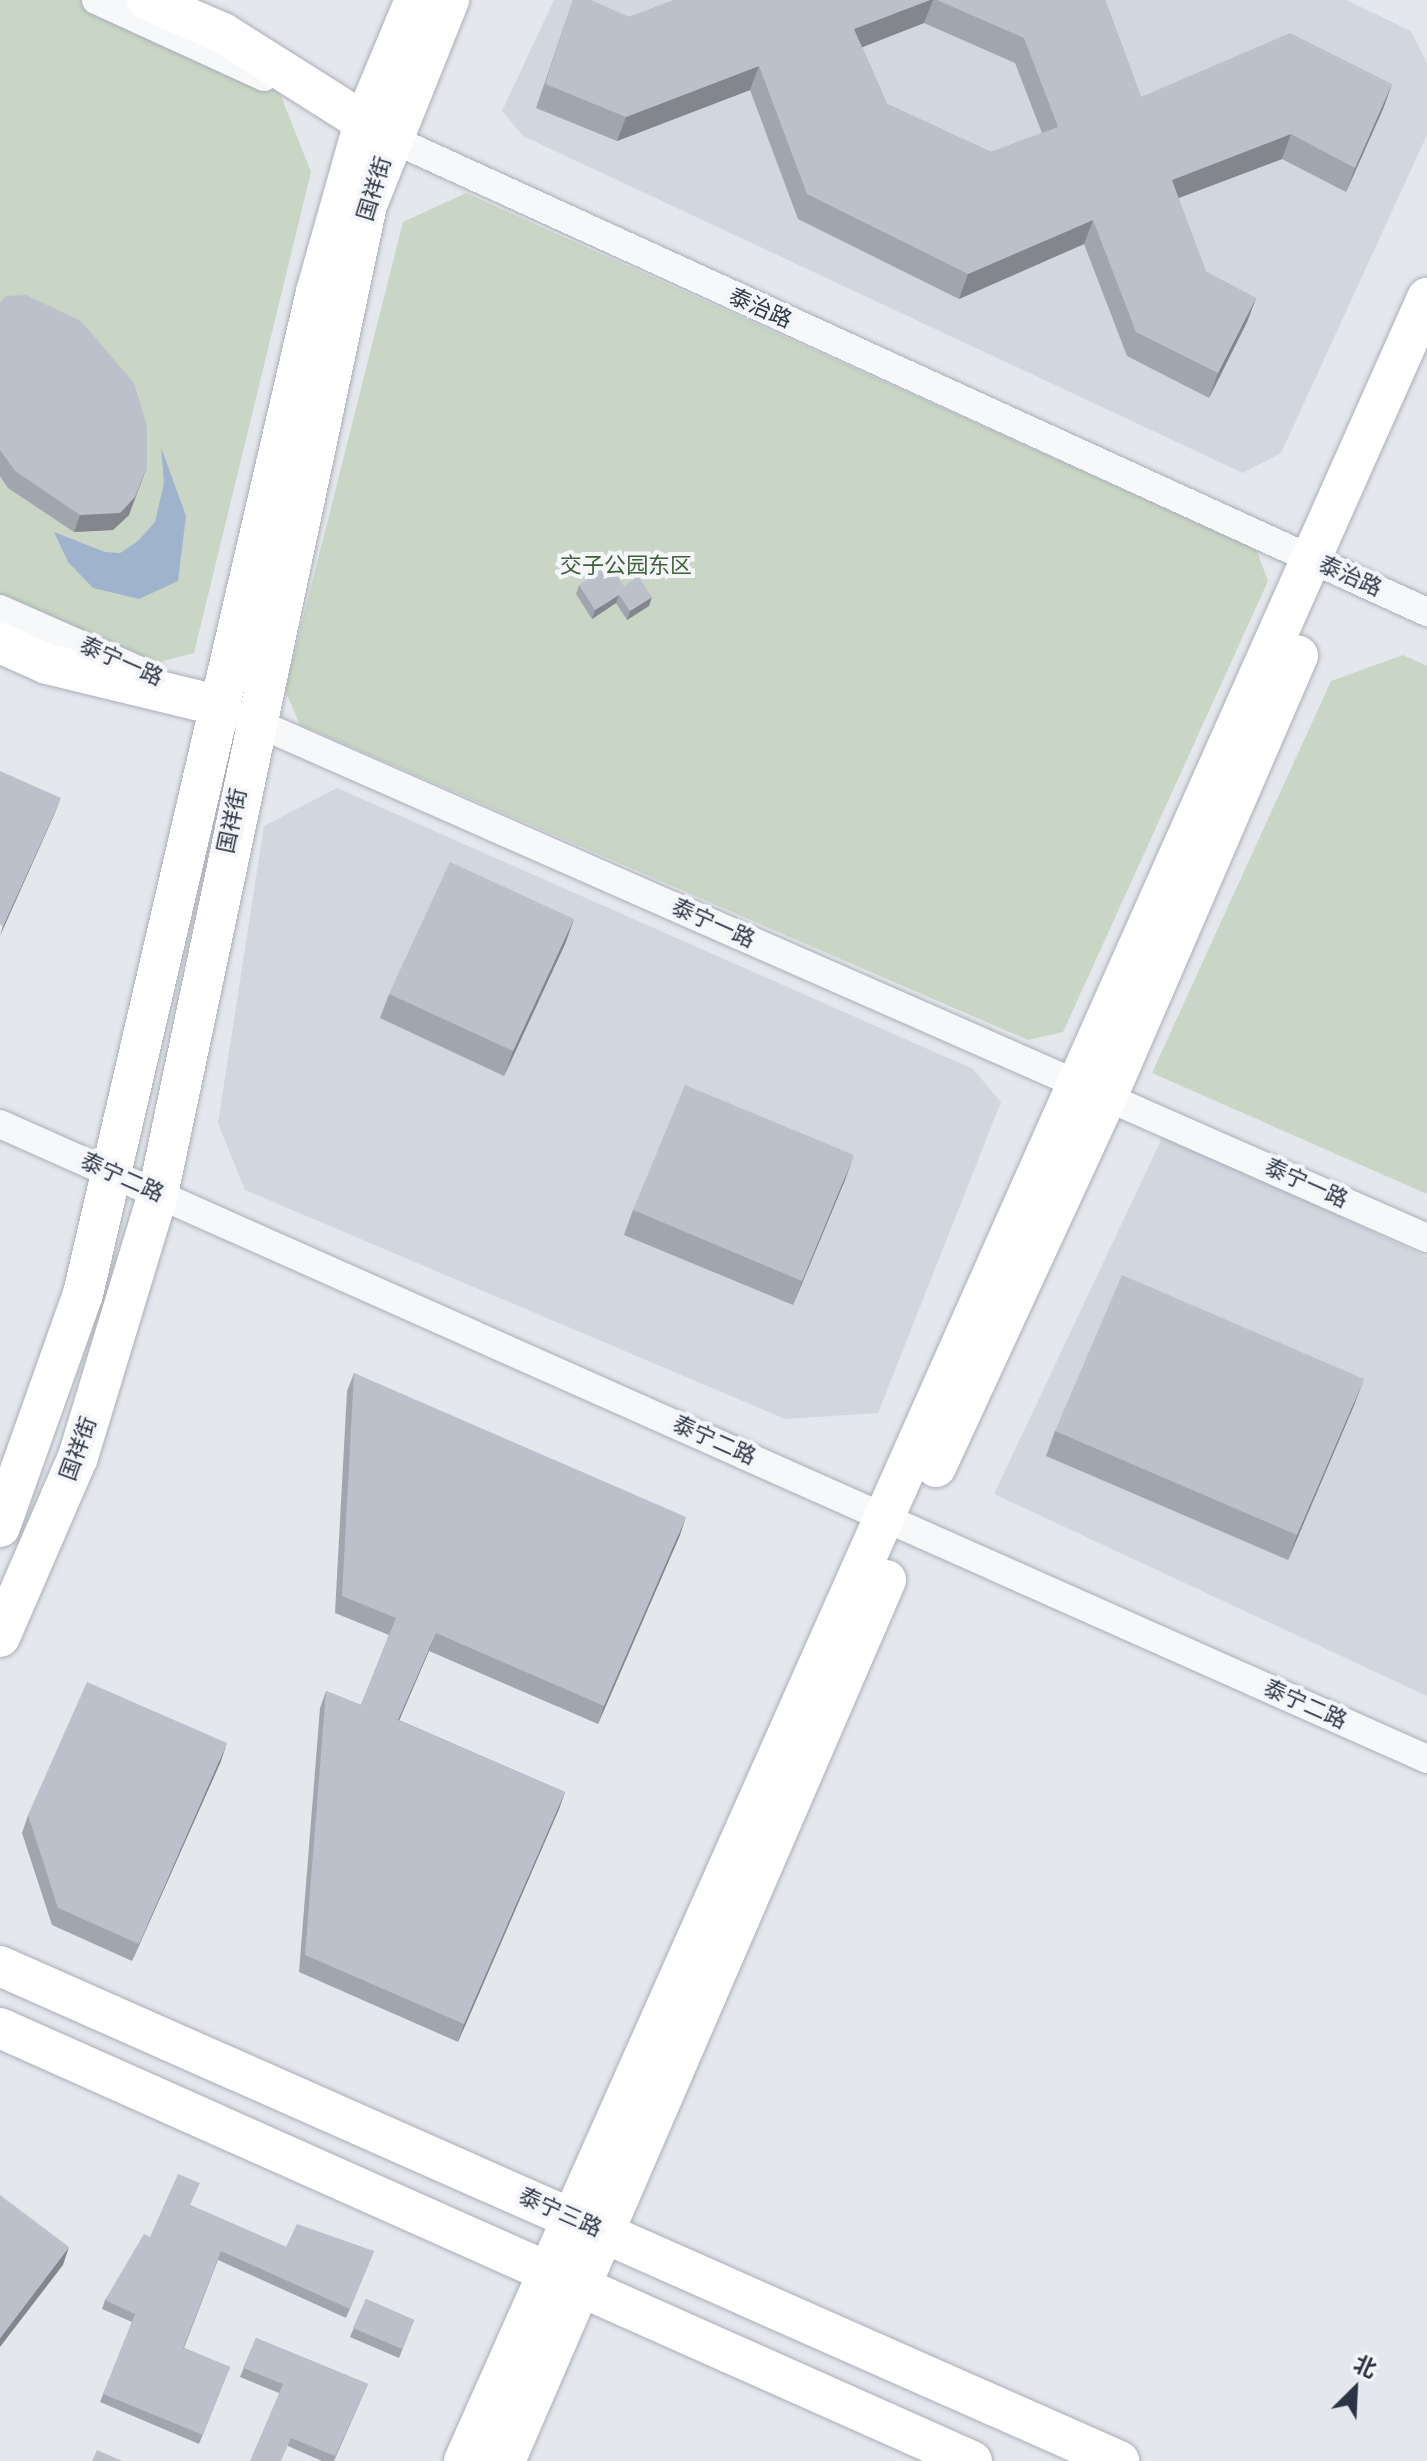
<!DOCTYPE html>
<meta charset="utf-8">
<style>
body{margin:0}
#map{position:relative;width:1427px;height:2461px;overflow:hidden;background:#e4e7ec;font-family:"Nunito Sans","Noto Sans SC",sans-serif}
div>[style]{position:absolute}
.built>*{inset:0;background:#d2d6de}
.green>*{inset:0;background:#c9d6c5}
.water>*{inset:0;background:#9fb4cc}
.roads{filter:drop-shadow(0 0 2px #a9aeb7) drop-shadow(0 0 2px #a9aeb7)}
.street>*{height:28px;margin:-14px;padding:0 14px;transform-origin:14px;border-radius:14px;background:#f7f8fa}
.secondary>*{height:40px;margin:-20px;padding:0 20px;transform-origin:20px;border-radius:20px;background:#fff}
.wall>*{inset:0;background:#a1a5ae}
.shaded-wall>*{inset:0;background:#83868d}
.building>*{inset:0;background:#bbc0ca}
span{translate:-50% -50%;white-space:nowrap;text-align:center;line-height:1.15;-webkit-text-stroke:8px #f4f6f9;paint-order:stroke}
.street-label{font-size:22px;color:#2b3445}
.park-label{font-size:22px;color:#3f6138}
.north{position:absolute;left:1315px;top:2349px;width:80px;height:80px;-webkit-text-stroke:6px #f4f6f9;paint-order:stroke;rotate:24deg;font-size:22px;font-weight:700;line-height:32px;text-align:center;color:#2b3445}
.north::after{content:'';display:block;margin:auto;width:28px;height:36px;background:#2b3445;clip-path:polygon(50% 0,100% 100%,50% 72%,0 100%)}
</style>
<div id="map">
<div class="built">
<div style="clip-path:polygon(554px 0,1346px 0,1411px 31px,1427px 63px,1427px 135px,1281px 453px,1243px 473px,523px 136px,502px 111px)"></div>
<div style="clip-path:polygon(337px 788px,973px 1069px,1001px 1102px,878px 1413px,785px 1419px,245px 1190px,218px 1123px,264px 826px)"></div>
<div style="clip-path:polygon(1164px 1134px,1427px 1257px,1427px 1696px,994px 1494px)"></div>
</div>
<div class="green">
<div style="clip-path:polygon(0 0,83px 0,277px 86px,311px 172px,194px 653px,156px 663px,0 596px)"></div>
<div style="clip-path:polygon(466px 193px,1256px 549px,1268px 581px,1063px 1032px,1028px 1040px,300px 725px,285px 690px,403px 222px)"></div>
<div style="clip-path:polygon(1403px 655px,1427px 666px,1427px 1194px,1152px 1073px,1331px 681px)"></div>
</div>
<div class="water">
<div style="clip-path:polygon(161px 447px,186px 516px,178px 581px,139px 599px,93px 588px,68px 562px,54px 532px,105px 552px,120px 553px,138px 541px,155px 522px,164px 483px)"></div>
</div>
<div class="roads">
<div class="street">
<div style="left:96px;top:0;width:185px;rotate:24.6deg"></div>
<div style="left:377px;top:132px;width:1155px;rotate:24.57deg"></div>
<div style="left:0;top:609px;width:166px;rotate:23.8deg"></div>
<div style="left:241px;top:716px;width:1296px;rotate:23.76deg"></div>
<div style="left:0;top:1124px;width:1562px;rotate:23.99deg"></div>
</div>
<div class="secondary">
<div style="left:147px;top:0;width:83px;rotate:23.5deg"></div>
<div style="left:223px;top:33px;width:167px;rotate:32.3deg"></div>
<div style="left:0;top:643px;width:51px;rotate:24.1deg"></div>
<div style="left:47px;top:664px;width:178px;rotate:13.6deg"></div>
<div style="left:936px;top:1467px;width:408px;rotate:-65.2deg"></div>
<div style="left:1107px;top:1097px;width:481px;rotate:-66.6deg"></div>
<div style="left:0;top:1527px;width:247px;rotate:-70.4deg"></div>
<div style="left:83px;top:1294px;width:1029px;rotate:-76.91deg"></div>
<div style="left:316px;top:292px;width:177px;rotate:-74.2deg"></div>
<div style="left:364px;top:122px;width:132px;rotate:-67.3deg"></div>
<div style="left:0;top:1637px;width:196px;rotate:-66.6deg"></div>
<div style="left:78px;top:1457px;width:275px;rotate:-73.1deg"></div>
<div style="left:158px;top:1194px;width:1011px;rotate:-78.07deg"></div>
<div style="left:367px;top:205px;width:221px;rotate:-68.2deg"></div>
<div style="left:0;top:1966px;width:1224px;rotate:23.86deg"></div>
<div style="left:0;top:2028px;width:1064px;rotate:24.01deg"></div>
<div style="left:464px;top:2461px;width:2368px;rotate:-66deg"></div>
<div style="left:505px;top:2461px;width:960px;rotate:-66.61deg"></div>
</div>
</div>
<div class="wall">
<div style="clip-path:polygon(evenodd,573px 0,629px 17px,675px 0,1105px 0,1141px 97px,1392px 84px,1383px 109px,1346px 192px,1282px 159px,1178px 198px,1206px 272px,1256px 298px,1247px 322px,1209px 398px,1127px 356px,1084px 244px,959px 299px,798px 219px,750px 90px,617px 141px,536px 108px,573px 0,924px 23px,1015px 63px,1042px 133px,991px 152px,887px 104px,862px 47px,924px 23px)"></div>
<div style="clip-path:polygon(0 302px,129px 515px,113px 530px,74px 532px,8px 488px,0 476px)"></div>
<div style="clip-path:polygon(579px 585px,624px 586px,649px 606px,627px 620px,616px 603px,592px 619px,576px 594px)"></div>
<div style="clip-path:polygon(574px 919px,565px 944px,504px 1076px,380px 1018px,389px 994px)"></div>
<div style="clip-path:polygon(845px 1180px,793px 1305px,624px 1235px,633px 1210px)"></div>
<div style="clip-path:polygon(354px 1373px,680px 1535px,598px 1724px,429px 1651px,399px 1720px,565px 1792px,559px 1809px,458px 2042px,299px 1972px,320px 1708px,326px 1691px,361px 1705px,389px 1635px,335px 1613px,347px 1391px)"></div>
<div style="clip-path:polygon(1355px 1403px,1288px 1560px,1046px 1456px,1055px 1431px)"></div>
<div style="clip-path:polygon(221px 1761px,132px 1961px,52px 1925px,22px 1833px,28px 1815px)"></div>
<div style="clip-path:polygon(190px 2205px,286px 2247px,374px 2251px,346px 2318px,218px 2260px,184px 2348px,230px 2367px,199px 2444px,100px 2402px,132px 2322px,102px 2309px,105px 2300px)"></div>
<div style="clip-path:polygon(366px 2299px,414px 2320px,399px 2358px,350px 2337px)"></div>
<div style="clip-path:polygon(256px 2338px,368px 2384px,334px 2461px,322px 2461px,288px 2446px,279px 2393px,240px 2377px)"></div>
</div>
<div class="shaded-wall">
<div style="clip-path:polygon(930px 0,933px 0,924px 23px,845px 54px,854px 29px)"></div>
<div style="clip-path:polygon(759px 66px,750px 90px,617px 141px,626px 117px)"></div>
<div style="clip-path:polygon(1392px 84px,1383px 109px,1346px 192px,1355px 168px)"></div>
<div style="clip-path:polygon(1291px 134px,1282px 159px,1163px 204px,1172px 180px)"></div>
<div style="clip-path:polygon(1093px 220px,1084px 244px,959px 299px,968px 274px)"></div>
<div style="clip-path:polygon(1256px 298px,1247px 322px,1209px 398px,1218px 373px)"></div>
<div style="clip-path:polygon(147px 467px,129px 515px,113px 530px,74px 532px,80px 515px)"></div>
<div style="clip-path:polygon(619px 595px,616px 603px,592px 619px,595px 610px)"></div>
<div style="clip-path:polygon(652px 597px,649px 606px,627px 620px,630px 611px)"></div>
<div style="clip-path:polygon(61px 798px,54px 815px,0 936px,3px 926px)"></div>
<div style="clip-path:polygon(574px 919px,565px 944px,504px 1076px,513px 1051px)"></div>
<div style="clip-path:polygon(854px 1155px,845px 1180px,793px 1305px,802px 1281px)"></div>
<div style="clip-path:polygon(1364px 1379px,1355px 1403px,1288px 1560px,1297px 1535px)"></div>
<div style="clip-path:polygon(686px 1517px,680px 1535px,598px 1724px,604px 1706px)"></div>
<div style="clip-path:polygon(436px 1633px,429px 1651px,392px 1737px,398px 1720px)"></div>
<div style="clip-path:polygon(227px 1743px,221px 1761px,132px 1961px,139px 1944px)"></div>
<div style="clip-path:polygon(565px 1792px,559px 1809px,458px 2042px,464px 2024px)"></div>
<div style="clip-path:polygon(69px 2247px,63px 2265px,0 2347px,0 2338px)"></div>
</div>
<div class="building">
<div style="clip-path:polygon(573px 0,591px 0,629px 17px,675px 0,930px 0,854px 29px,887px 104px,991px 152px,1058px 127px,1024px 38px,937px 0,1105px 0,1141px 97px,1290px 33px,1392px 84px,1355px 168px,1291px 134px,1172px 180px,1206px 272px,1256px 298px,1218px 373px,1136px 332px,1093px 220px,968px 274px,807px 194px,759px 66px,626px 117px,545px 84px)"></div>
<div style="clip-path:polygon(26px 295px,81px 321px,134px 383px,147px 426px,147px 467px,135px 497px,120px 513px,80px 515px,15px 471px,0 450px,0 302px,6px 296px)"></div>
<div style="clip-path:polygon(609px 565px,624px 586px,638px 576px,652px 597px,630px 611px,619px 595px,595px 610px,579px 585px)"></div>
<div style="clip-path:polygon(0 771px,61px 798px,3px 926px,0 924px)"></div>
<div style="clip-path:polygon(450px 862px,574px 919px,513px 1051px,389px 994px)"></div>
<div style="clip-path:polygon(685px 1085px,854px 1155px,802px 1281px,633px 1210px)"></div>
<div style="clip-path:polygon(1122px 1275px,1364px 1379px,1297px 1535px,1055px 1431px)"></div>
<div style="clip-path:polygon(354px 1373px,686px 1517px,604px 1706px,436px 1633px,398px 1720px,565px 1792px,464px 2024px,305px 1955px,326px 1691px,361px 1705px,396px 1618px,342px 1596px)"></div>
<div style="clip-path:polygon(87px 1682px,227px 1743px,139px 1944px,58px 1908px,28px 1815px)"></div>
<div style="clip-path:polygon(178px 2174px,200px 2183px,190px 2205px,286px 2247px,297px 2224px,374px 2251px,350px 2309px,221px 2251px,183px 2348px,230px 2367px,203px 2435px,103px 2394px,135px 2314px,105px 2300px,144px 2234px,150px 2237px)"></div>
<div style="clip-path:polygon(0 2195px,69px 2247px,0 2338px)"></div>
<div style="clip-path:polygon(366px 2299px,414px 2320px,402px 2349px,353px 2328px)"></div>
<div style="clip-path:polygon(256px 2338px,368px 2384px,335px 2456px,291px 2438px,281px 2461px,250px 2461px,283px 2384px,243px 2368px)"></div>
<div style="clip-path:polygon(97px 2450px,122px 2461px,92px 2461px)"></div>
</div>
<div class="street-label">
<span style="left:375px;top:189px;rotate:-73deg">国祥街</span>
<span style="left:760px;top:309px;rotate:24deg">泰治路</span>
<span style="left:1350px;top:577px;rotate:24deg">泰治路</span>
<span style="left:121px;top:662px;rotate:24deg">泰宁一路</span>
<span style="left:233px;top:821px;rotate:-78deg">国祥街</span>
<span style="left:713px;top:924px;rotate:24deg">泰宁一路</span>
<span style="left:122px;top:1178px;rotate:24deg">泰宁二路</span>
<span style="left:1306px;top:1184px;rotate:24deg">泰宁一路</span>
<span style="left:714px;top:1441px;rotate:24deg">泰宁二路</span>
<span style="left:79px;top:1449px;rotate:-70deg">国祥街</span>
<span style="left:1305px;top:1705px;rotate:24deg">泰宁二路</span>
<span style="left:560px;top:2213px;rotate:24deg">泰宁三路</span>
</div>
<div class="park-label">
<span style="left:626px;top:567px">交子公园东区</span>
</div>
<div class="north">北</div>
</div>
